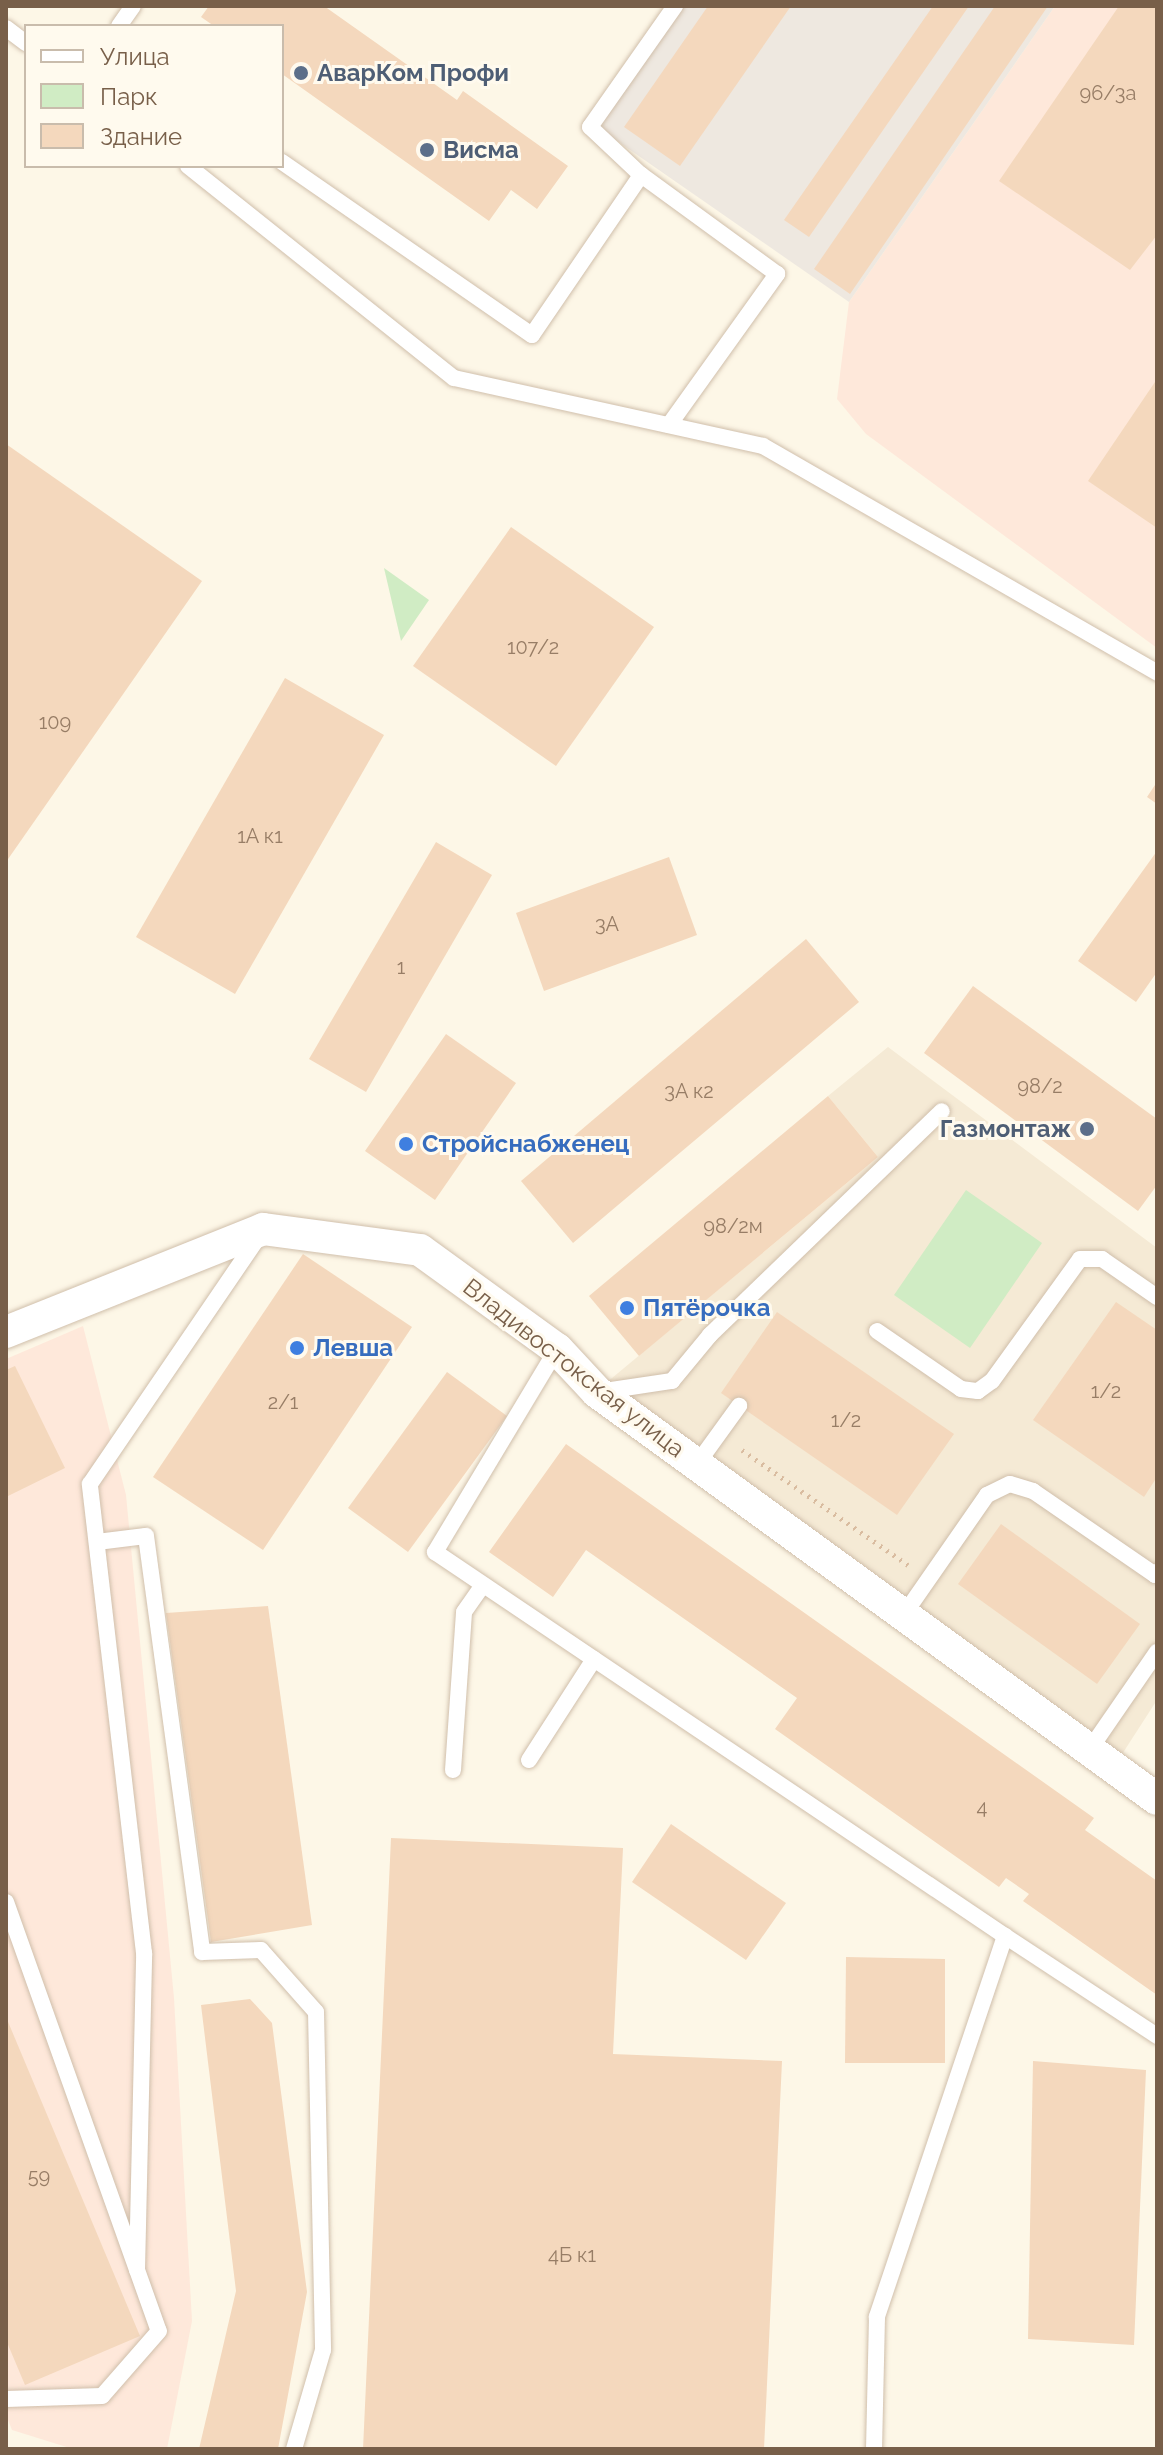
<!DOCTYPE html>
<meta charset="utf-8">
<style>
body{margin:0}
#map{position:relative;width:1163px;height:2455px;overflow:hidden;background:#fdf7e7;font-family:Raleway,sans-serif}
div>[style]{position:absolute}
.residential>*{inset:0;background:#f5ead5}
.commercial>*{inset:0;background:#fee8da}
.industrial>*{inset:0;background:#eee8e0}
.green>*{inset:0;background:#d0ecc4}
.building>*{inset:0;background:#f4d8bd}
.path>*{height:5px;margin-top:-2.5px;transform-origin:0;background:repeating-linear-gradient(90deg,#d9bca0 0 2px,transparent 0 8px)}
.roads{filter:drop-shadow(0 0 2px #d0bfab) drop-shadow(0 0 2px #d0bfab)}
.lane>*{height:16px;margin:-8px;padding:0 8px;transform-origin:8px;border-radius:8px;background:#fff}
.street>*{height:32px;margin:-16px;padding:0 16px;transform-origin:16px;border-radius:16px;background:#fff}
.dots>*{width:22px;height:22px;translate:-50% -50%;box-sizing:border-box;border:4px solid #fffaee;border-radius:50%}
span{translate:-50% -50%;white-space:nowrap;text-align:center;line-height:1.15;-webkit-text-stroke:6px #fffaee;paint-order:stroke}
.number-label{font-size:20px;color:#977d66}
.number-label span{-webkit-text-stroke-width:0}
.service-label{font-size:24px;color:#4e5e75;font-weight:700}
.left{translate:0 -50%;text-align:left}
.right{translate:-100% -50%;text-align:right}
.shop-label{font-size:24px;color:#366cbe;font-weight:700}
.street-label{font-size:24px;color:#785f49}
.frame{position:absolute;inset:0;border:8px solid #785f49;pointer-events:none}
.legend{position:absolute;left:24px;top:24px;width:260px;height:144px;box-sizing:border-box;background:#fffaee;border:2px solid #c9bcac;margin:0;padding:10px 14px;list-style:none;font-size:24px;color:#785f49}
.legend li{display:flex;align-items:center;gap:16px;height:40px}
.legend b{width:40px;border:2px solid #c9bcac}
</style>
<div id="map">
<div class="residential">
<div style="clip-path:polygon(888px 1047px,1157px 1248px,1157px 1700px,1117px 1762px,600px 1388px,878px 1157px,828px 1096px)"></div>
</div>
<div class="commercial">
<div style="clip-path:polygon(1055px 6px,1157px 6px,1157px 648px,866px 434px,837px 399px,849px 302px)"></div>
<div style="clip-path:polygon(83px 1326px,126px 1495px,174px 1998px,192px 2321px,167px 2449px,73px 2449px,12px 2430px,6px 2415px,6px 1359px)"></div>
</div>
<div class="industrial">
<div style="clip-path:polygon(681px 6px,1055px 6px,849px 302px,597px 127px)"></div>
</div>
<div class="green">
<div style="clip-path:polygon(384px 568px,429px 600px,401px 641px)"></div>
<div style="clip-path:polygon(966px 1190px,1042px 1243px,970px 1348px,894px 1295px)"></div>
</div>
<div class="building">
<div style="clip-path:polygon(209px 6px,324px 6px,457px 100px,463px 91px,568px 166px,537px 209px,511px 190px,489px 221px,282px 74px,282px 26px,214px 26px,201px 17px)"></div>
<div style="clip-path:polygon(708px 6px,791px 6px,680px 166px,624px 127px)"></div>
<div style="clip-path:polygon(933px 6px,969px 6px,809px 237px,784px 220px)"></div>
<div style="clip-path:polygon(995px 6px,1048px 6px,850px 294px,814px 269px)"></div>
<div style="clip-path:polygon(1119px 6px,1157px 6px,1157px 235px,1130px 270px,999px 181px)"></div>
<div style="clip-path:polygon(1157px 379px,1157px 528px,1088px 481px)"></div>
<div style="clip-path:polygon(6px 444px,202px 581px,6px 862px)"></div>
<div style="clip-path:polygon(511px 527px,654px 627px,556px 766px,413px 666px)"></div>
<div style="clip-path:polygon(285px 678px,384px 735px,235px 994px,136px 937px)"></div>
<div style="clip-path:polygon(1157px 782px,1157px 804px,1147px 797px)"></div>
<div style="clip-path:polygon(436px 842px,492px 875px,366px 1092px,309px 1059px)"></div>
<div style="clip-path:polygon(1157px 851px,1157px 972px,1136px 1002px,1078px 961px)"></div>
<div style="clip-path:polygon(669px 857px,697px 935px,544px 991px,516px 913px)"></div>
<div style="clip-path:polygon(806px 939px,859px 1002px,573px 1243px,521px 1181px)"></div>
<div style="clip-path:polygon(973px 986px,1157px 1119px,1157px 1185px,1138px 1211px,924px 1053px)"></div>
<div style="clip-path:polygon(446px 1034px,516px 1083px,435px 1200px,365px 1151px)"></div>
<div style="clip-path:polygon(828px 1096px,878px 1157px,639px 1356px,589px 1296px)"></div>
<div style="clip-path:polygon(303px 1254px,412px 1327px,263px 1550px,153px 1477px)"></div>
<div style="clip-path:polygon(1116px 1302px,1157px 1330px,1157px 1477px,1144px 1497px,1033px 1420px)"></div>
<div style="clip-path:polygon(777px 1312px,954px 1434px,897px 1515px,721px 1393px)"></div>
<div style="clip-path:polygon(15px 1366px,65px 1468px,6px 1497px,6px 1370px)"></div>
<div style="clip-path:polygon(447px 1372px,507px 1416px,408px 1552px,348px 1508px)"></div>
<div style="clip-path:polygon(566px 1444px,1094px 1818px,1085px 1830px,1157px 1881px,1157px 1995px,1023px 1901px,1029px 1894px,1006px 1878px,999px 1887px,775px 1729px,797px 1698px,586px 1550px,553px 1597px,489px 1552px)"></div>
<div style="clip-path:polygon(1001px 1524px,1140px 1624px,1097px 1684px,958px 1584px)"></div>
<div style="clip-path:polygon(268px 1606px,312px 1925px,211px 1942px,166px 1613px)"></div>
<div style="clip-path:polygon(671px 1824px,786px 1903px,746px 1960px,632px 1882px)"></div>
<div style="clip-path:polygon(391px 1838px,623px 1848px,613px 2054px,782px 2061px,764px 2449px,363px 2449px)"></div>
<div style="clip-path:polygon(846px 1957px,945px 1959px,945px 2063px,845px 2063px)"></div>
<div style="clip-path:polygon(250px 1999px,272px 2023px,307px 2292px,278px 2449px,199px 2449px,236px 2291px,201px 2005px)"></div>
<div style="clip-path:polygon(6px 2017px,140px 2336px,25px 2385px,6px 2340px)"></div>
<div style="clip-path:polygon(1033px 2061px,1146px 2070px,1134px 2345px,1028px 2339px)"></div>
</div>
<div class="path">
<div style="left:742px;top:1450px;width:202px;rotate:34.7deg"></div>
</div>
<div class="roads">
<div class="lane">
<div style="left:119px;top:26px;width:24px;rotate:-55deg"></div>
<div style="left:6px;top:28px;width:25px;rotate:37deg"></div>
<div style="left:282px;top:162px;width:304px;rotate:34.7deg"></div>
<div style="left:532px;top:335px;width:194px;rotate:-55.7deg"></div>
<div style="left:188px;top:166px;width:340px;rotate:38.6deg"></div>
<div style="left:454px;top:378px;width:316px;rotate:12.4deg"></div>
<div style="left:763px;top:446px;width:455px;rotate:29.9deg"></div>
<div style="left:669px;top:425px;width:186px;rotate:-54.4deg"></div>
<div style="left:777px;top:274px;width:168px;rotate:-143.9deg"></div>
<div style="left:641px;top:175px;width:70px;rotate:-136.7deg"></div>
<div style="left:590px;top:127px;width:148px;rotate:-54.9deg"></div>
<div style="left:877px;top:1331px;width:102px;rotate:34.6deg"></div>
<div style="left:961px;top:1389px;width:17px;rotate:7deg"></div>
<div style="left:978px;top:1391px;width:17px;rotate:-36deg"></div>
<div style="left:992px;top:1381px;width:150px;rotate:-54.2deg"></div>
<div style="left:1080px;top:1259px;width:22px"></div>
<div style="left:1102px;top:1259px;width:67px;rotate:34.6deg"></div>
<div style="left:557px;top:1349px;width:237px;rotate:121deg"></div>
<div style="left:435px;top:1552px;width:687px;rotate:33.97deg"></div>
<div style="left:1005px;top:1936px;width:402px;rotate:108.6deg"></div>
<div style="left:877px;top:2317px;width:132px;rotate:91.3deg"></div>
<div style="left:598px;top:1392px;width:75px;rotate:-8.5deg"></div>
<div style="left:672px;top:1381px;width:60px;rotate:-50.4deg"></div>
<div style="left:710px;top:1335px;width:322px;rotate:-44deg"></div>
<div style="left:697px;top:1464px;width:72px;rotate:-54.1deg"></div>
<div style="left:97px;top:1542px;width:49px;rotate:-7deg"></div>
<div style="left:146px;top:1536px;width:420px;rotate:82.3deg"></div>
<div style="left:202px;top:1952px;width:59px;rotate:-1.9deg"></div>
<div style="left:261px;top:1950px;width:83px;rotate:48.4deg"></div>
<div style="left:316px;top:2012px;width:338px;rotate:88.8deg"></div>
<div style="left:323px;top:2350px;width:103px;rotate:106.3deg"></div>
<div style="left:905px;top:1613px;width:144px;rotate:-55.2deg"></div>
<div style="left:987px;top:1495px;width:25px;rotate:-26deg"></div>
<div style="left:1010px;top:1484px;width:24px;rotate:17deg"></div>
<div style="left:1033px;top:1491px;width:148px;rotate:34.5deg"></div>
<div style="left:1155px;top:1575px;width:4px;rotate:-56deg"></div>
<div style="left:1090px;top:1749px;width:118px;rotate:-55.4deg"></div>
<div style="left:529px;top:1760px;width:120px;rotate:-57.2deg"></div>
<div style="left:453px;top:1770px;width:158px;rotate:-86deg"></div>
<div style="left:464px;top:1612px;width:33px;rotate:-55deg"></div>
<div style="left:6px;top:1902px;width:455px;rotate:70.4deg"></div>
<div style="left:159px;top:2331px;width:86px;rotate:131.2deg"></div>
<div style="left:102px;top:2396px;width:96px;rotate:178.2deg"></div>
<div style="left:1005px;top:1936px;width:182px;rotate:33.3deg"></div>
<div style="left:137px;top:2270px;width:317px;rotate:-88.7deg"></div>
<div style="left:144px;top:1953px;width:472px;rotate:-96.6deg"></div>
<div style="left:90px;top:1484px;width:301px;rotate:-55.7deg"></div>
</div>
<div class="street">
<div style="left:6px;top:1332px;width:277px;rotate:-21.8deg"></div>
<div style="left:263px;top:1229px;width:158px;rotate:7.6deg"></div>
<div style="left:420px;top:1250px;width:169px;rotate:35.9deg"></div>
<div style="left:557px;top:1349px;width:59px;rotate:47.1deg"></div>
<div style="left:597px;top:1392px;width:692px;rotate:36.01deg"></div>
</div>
</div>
<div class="dots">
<div style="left:301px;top:73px;background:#5c6f8a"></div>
<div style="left:427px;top:150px;background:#5c6f8a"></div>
<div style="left:1087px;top:1129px;background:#5c6f8a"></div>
<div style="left:406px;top:1144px;background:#3f7fe0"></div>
<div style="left:627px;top:1308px;background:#3f7fe0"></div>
<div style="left:297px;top:1348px;background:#3f7fe0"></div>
</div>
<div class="number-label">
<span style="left:1108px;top:93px">96/3а</span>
<span style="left:533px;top:647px">107/2</span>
<span style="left:55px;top:722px">109</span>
<span style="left:260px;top:836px">1А к1</span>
<span style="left:607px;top:924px">3А</span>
<span style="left:401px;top:967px">1</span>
<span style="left:1040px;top:1086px">98/2</span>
<span style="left:689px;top:1091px">3А к2</span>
<span style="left:733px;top:1226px">98/2м</span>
<span style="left:1106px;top:1391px">1/2</span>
<span style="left:283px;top:1402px">2/1</span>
<span style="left:846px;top:1420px">1/2</span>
<span style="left:982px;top:1807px">4</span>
<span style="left:39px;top:2176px">59</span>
<span style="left:572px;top:2255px">4Б к1</span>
</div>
<div class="service-label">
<span class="left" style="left:317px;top:73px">АварКом Профи</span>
<span class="left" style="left:443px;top:150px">Висма</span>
<span class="right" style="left:1071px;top:1129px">Газмонтаж</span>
</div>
<div class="shop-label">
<span class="left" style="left:422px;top:1144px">Стройснабженец</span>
<span class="left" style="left:643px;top:1308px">Пятёрочка</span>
<span class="left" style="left:313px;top:1348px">Левша</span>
</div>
<div class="street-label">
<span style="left:574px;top:1368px;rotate:38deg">Владивостокская улица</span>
</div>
<div class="frame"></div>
<ul class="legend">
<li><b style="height:10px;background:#fff"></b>Улица</li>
<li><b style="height:22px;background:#d0ecc4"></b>Парк</li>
<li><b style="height:22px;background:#f4d8bd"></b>Здание</li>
</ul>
</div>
